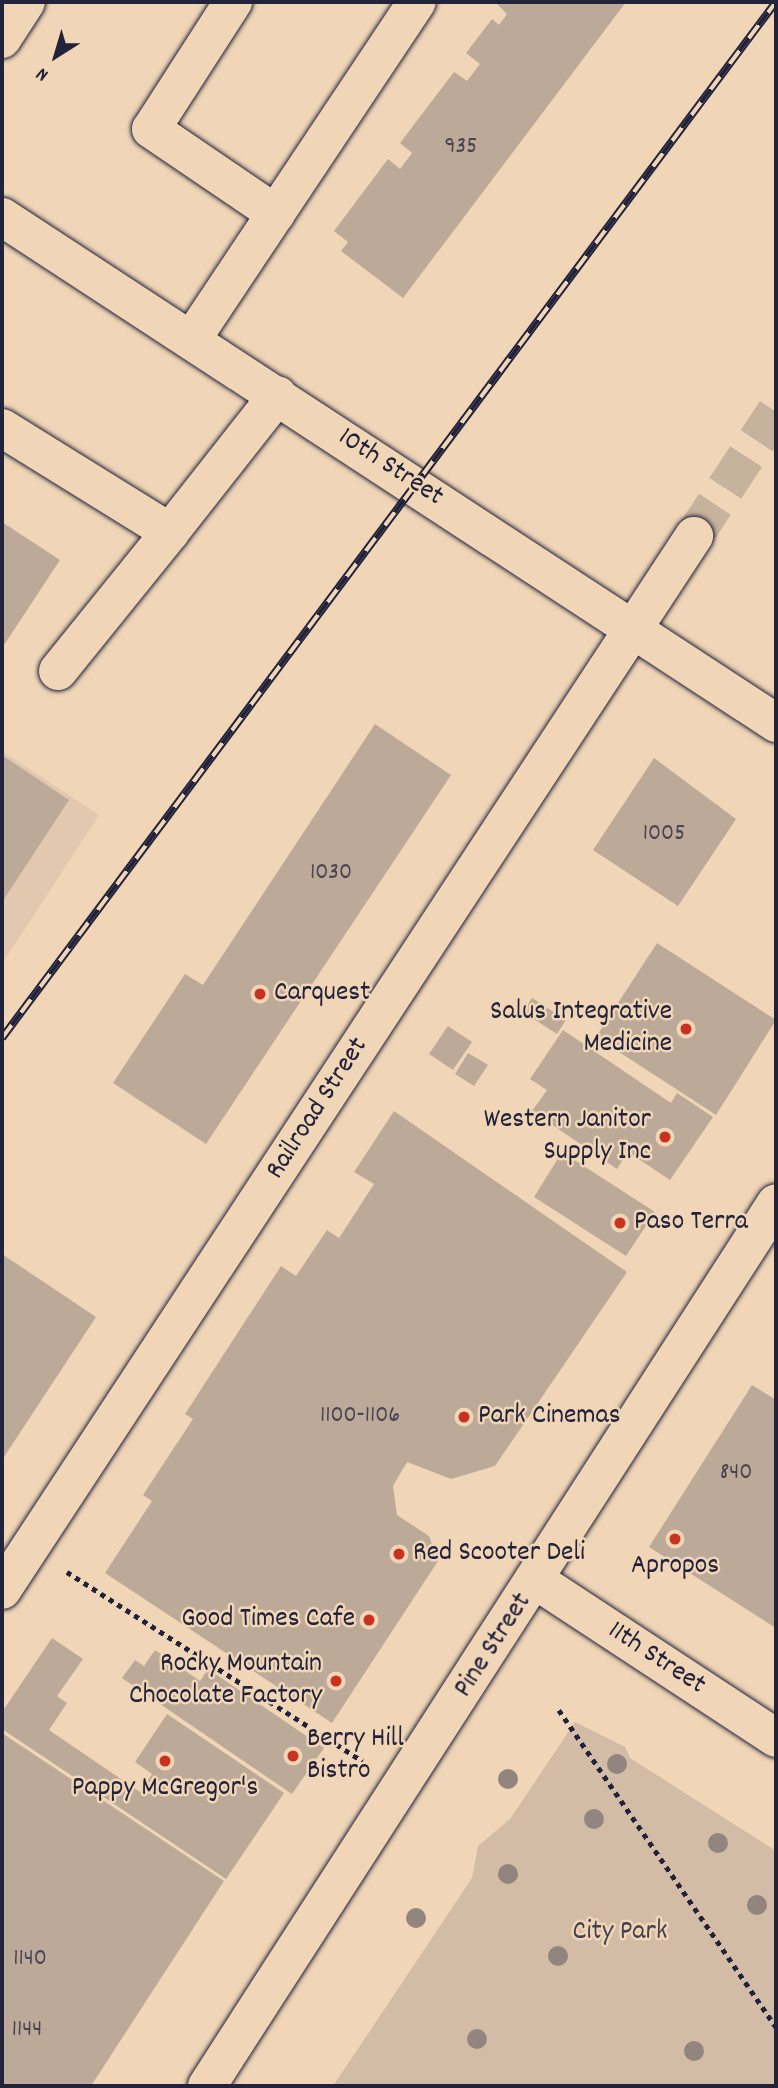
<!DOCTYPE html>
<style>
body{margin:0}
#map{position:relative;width:778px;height:2088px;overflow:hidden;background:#f0d6b7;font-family:Dekko,sans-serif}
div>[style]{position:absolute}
.built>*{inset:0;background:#e1c8ae}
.green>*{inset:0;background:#d2bca5}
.building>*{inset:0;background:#bda998}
.minor-tunnel>*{height:38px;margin-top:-19px;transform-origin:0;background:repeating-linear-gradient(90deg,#c7b29e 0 38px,transparent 0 57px)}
.path>*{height:4.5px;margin-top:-2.25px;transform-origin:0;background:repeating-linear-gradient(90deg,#22223b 0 5px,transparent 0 10px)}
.roads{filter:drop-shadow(0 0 2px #22223b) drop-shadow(0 0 2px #22223b)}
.minor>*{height:38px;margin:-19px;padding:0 19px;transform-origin:19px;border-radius:19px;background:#f0d6b7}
.major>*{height:38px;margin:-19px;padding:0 19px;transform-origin:19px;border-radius:19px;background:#f0d6b7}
.rail>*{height:8px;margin-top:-4px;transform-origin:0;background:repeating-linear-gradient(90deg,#f0d6b7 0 16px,#22223b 0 32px);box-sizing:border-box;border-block:2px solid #22223b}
.trees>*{width:20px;height:20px;margin:-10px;border-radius:50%;background:#92847e}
.dots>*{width:19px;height:19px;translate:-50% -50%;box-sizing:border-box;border:4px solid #f0d6b7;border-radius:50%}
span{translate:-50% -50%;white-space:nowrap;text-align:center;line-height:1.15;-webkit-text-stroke:5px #f0d6b7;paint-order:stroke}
.number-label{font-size:24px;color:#494452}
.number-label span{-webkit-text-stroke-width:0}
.street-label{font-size:28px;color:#22223b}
.poi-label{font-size:28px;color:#22223b}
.left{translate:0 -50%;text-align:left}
.right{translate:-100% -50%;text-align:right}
.park-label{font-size:28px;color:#454150}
.frame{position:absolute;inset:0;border:4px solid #22223b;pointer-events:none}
.north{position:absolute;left:21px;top:21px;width:70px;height:70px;-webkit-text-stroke:5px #f0d6b7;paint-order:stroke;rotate:217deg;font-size:19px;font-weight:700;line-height:28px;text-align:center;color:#22223b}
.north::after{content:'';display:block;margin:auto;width:24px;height:32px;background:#22223b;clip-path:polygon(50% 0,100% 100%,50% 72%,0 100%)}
</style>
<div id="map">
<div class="built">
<div style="clip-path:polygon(2px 751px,99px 815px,2px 964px)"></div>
</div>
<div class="green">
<div style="clip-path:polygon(575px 1722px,625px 1747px,630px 1758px,776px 1851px,776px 2086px,333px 2086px,472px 1878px,478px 1846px,510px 1819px)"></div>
</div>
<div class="building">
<div style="clip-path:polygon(495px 2px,626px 2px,403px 298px,341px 251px,348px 242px,334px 231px,388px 159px,400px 169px,412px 153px,400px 143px,454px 72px,467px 81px,480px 64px,466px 53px,492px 19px,499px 25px,507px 14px)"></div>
<div style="clip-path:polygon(2px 522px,60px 560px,2px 648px)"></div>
<div style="clip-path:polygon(375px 724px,451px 775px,206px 1144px,113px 1083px,185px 974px,203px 985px)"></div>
<div style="clip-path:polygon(2px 755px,69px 800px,2px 902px)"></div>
<div style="clip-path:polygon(654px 758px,736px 819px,678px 906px,593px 850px)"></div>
<div style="clip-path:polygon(657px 943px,776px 1020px,716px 1115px,596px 1037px)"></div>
<div style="clip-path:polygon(532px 998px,566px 1020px,557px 1034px,523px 1012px)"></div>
<div style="clip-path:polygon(448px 1026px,472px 1042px,453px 1070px,429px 1054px)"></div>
<div style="clip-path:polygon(563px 1030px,671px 1103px,677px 1093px,713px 1117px,670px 1180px,628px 1152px,617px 1169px,532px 1111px,547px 1090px,530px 1079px)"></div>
<div style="clip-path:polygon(468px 1053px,488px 1065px,474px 1086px,455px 1074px)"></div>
<div style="clip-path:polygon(394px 1111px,627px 1272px,495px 1466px,451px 1479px,407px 1462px,393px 1486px,397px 1515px,429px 1536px,438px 1561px,332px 1723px,105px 1573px,152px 1501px,143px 1495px,193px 1419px,185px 1414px,281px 1266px,296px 1276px,327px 1230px,339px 1238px,374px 1184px,354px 1172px)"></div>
<div style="clip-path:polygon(562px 1152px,655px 1212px,626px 1256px,534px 1197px)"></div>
<div style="clip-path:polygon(2px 1254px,96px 1317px,2px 1460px)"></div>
<div style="clip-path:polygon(752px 1385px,776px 1400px,774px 1627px,649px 1547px)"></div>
<div style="clip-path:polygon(52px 1638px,83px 1659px,57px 1696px,67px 1703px,49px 1730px,140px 1792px,152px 1774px,135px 1762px,167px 1714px,284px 1793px,226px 1879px,2px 1729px,2px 1712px)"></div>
<div style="clip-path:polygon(155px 1650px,200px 1681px,208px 1669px,324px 1748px,292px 1794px,122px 1678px,135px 1660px,144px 1666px)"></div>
<div style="clip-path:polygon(2px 1733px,224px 1881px,91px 2086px,2px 2086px)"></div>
</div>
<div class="minor-tunnel">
<div style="left:694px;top:536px;width:149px;rotate:-56.7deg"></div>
</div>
<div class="path">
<div style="left:67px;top:1572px;width:351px;rotate:32.6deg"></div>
<div style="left:559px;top:1710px;width:384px;rotate:55.6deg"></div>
</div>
<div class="roads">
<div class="minor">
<div style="left:233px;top:2px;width:151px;rotate:122.8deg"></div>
<div style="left:151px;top:129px;width:151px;rotate:34.2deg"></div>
<div style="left:2px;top:217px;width:925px;rotate:33.17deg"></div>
<div style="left:192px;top:339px;width:405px;rotate:-56.3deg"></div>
<div style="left:2px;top:428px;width:198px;rotate:31.8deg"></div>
<div style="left:170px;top:532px;width:174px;rotate:-51.8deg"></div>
<div style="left:58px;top:671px;width:179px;rotate:-51.1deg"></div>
<div style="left:537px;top:1581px;width:286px;rotate:33.3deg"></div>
<div style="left:2px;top:1590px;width:1261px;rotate:-56.71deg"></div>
<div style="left:207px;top:2086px;width:1050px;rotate:-57.2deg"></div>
</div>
<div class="major">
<div style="left:2px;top:39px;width:44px;rotate:-57deg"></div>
</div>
</div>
<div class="rail">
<div style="left:2px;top:1038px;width:1293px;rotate:-53.24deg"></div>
</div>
<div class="trees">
<div style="left:617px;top:1764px"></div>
<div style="left:508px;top:1779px"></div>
<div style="left:594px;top:1819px"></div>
<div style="left:718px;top:1843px"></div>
<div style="left:508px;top:1874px"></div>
<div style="left:757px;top:1905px"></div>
<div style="left:416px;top:1918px"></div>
<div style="left:558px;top:1956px"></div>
<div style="left:477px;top:2039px"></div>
<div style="left:694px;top:2051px"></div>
</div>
<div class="dots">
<div style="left:260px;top:994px;background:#c8321e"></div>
<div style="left:686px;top:1029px;background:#c8321e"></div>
<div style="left:665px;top:1137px;background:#c8321e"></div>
<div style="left:620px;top:1223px;background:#c8321e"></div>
<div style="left:464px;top:1417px;background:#c8321e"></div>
<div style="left:675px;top:1539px;background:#c8321e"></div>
<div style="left:399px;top:1554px;background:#c8321e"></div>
<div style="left:369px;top:1620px;background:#c8321e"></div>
<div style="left:336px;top:1681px;background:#c8321e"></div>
<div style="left:293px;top:1756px;background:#c8321e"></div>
<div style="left:165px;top:1761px;background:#c8321e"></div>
</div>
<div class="number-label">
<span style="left:461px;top:148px">935</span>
<span style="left:664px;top:835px">1005</span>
<span style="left:331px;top:874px">1030</span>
<span style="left:360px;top:1417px">1100-1106</span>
<span style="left:736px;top:1474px">840</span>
<span style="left:30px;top:1960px">1140</span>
<span style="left:27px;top:2031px">1144</span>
</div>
<div class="street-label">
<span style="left:390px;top:468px;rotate:33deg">10th Street</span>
<span style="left:318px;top:1109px;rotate:-57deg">Railroad Street</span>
<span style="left:494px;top:1646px;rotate:-57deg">Pine Street</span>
<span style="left:656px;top:1659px;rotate:33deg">11th Street</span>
</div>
<div class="poi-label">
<span class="left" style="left:274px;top:994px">Carquest</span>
<span class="right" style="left:672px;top:1029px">Salus Integrative<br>Medicine</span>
<span class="right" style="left:651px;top:1137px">Western Janitor<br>Supply Inc</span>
<span class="left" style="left:634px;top:1223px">Paso Terra</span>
<span class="left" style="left:478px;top:1417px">Park Cinemas</span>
<span class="left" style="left:413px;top:1554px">Red Scooter Deli</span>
<span style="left:675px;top:1567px">Apropos</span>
<span class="right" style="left:355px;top:1620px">Good Times Cafe</span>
<span class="right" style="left:322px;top:1681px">Rocky Mountain<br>Chocolate Factory</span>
<span class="left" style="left:307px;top:1756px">Berry Hill<br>Bistro</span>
<span style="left:165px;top:1789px">Pappy McGregor's</span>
</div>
<div class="park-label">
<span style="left:620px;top:1933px">City Park</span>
</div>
<div class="frame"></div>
<div class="north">N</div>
</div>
